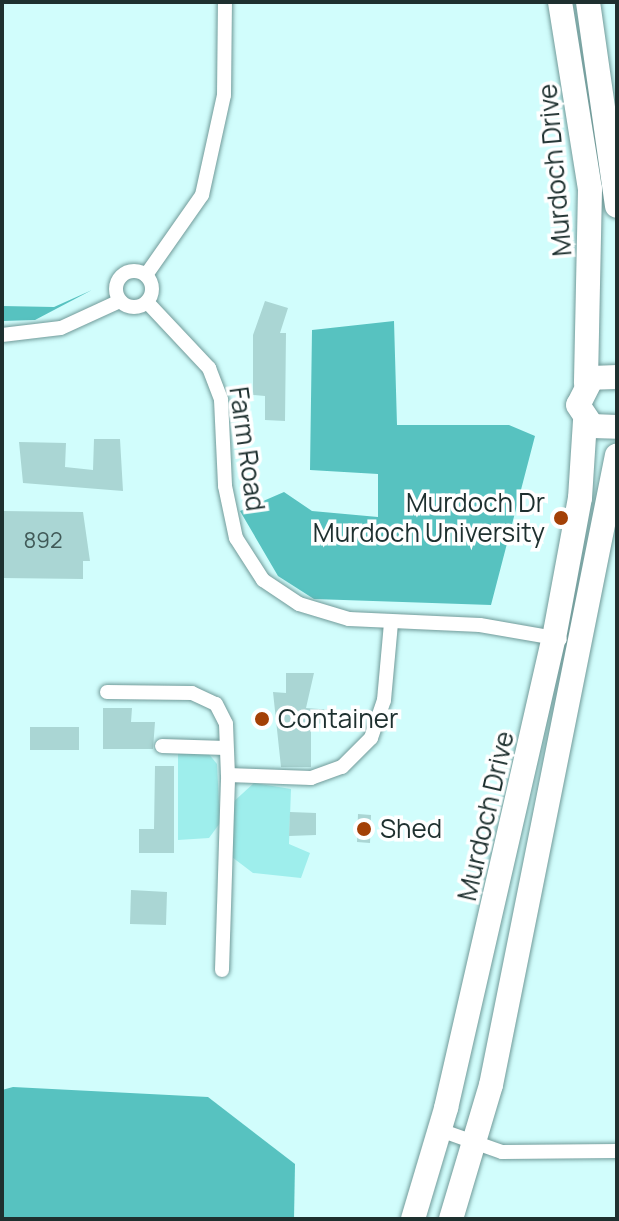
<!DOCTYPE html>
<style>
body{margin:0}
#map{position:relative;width:619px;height:1221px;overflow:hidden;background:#d1fdfc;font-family:Manrope,sans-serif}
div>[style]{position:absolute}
.green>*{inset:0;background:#9eeeec}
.forest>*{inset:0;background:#57c2c0}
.building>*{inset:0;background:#aad6d4}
.roads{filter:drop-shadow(0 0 2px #719a99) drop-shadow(0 0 2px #719a99)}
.street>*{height:14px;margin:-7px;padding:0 7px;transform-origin:7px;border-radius:7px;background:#fff}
.street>.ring{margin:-7px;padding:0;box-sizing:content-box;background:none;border:14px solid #fff;border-radius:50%}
.primary>*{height:24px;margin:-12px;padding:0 12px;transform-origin:12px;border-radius:12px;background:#fff}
.dots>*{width:22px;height:22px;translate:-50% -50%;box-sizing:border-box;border:4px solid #fff;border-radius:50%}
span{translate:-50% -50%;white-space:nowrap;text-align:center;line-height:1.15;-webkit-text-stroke:7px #fff;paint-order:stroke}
.number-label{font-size:22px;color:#415a58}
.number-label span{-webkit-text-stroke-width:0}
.street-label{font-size:26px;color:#1e302f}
.poi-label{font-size:26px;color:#1e302f}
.right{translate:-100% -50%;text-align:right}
.left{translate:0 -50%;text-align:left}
.frame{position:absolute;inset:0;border:4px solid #1e302f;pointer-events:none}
</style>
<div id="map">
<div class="green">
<div style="clip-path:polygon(178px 752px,208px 753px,217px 764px,220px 823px,209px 838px,178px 840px)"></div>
<div style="clip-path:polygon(254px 783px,291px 789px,289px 844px,310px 853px,301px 878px,253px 873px,228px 854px,231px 804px)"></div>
</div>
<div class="forest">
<div style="clip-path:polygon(92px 290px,35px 320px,2px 321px,2px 306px,54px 307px)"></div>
<div style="clip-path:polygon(394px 321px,397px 425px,509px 425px,535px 436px,491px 605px,314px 599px,278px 576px,240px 511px,284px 492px,312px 511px,378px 517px,378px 474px,310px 470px,312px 330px)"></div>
<div style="clip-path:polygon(13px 1087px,208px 1097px,295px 1164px,294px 1219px,2px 1219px,2px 1090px)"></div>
</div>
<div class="building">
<div style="clip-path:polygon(265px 301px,288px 308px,280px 333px,286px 333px,285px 421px,265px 420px,265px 396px,253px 395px,253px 335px)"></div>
<div style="clip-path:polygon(94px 439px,120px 439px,123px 491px,23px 483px,19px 442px,66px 443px,65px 467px,93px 470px)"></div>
<div style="clip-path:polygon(2px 511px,83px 512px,90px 561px,83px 561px,83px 579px,2px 578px)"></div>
<div style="clip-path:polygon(286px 673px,314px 673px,306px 708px,347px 711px,347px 722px,311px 724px,311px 767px,281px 767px,273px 692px,286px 693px)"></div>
<div style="clip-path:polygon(103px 708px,132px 708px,131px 722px,155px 722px,153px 749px,103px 749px)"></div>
<div style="clip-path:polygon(30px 727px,79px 727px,79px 750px,30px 750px)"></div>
<div style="clip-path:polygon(155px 766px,174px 766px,174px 853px,139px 853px,139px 829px,154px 829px)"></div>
<div style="clip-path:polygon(290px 812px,316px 813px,316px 835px,289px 836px)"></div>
<div style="clip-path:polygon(358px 814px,371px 815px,370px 843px,357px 842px)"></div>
<div style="clip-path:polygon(131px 890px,167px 892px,166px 925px,130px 924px)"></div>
</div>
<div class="roads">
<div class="street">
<div class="ring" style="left:116px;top:271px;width:22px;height:22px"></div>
<div style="left:146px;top:275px;width:98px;rotate:-55deg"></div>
<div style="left:202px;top:195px;width:102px;rotate:-77.6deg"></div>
<div style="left:224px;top:95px;width:93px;rotate:-89.4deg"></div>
<div style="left:147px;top:302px;width:91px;rotate:46.8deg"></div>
<div style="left:209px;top:368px;width:34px;rotate:69deg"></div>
<div style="left:221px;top:400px;width:86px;rotate:87.3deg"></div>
<div style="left:225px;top:486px;width:53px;rotate:78.1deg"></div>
<div style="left:236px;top:538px;width:50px;rotate:57.3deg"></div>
<div style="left:263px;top:580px;width:43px;rotate:33.7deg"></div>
<div style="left:299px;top:604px;width:52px;rotate:16.7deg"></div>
<div style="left:349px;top:619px;width:131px;rotate:2.6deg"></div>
<div style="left:480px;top:625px;width:81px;rotate:9.9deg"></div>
<div style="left:2px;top:335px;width:59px;rotate:-6.8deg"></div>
<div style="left:61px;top:328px;width:65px;rotate:-24.6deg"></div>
<div style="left:107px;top:692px;width:85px;rotate:0.7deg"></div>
<div style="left:192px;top:693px;width:26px;rotate:25deg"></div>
<div style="left:216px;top:704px;width:22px;rotate:63deg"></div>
<div style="left:226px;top:724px;width:51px;rotate:87.8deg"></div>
<div style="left:228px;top:775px;width:83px;rotate:2.1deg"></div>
<div style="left:311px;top:778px;width:33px;rotate:-20deg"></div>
<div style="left:342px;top:767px;width:41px;rotate:-45deg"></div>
<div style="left:371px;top:738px;width:40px;rotate:-71.1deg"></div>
<div style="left:384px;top:700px;width:77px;rotate:-84.8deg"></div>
<div style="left:162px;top:746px;width:64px;rotate:1.8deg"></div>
<div style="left:222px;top:970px;width:195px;rotate:-88.2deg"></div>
<div style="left:440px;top:1130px;width:66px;rotate:19.5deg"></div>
<div style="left:502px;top:1152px;width:115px;rotate:-0.5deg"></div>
</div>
<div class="primary">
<div style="left:560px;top:2px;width:189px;rotate:80.9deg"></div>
<div style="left:590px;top:189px;width:194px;rotate:91.2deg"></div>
<div style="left:588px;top:2px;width:206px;rotate:81.9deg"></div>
<div style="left:617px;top:377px;width:25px;rotate:178deg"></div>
<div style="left:592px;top:378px;width:30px;rotate:117deg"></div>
<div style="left:578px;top:405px;width:25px;rotate:56deg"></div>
<div style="left:592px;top:426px;width:25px;rotate:2deg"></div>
<div style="left:413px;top:1219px;width:116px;rotate:-73.4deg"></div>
<div style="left:446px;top:1108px;width:482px;rotate:-77.1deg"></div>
<div style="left:554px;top:638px;width:142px;rotate:-79.5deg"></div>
<div style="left:580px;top:498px;width:78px;rotate:-86.3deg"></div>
<div style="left:451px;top:1219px;width:140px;rotate:-73.4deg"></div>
<div style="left:491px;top:1085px;width:642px;rotate:-78.69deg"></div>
</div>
</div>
<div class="dots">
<div style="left:561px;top:518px;background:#a34006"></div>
<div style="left:262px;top:719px;background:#a34006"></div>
<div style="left:364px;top:829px;background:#a34006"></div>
</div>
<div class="number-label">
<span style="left:43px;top:541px">892</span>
</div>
<div class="street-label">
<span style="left:555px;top:170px;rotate:-95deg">Murdoch Drive</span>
<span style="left:247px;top:449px;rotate:82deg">Farm Road</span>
<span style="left:486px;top:816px;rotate:-77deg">Murdoch Drive</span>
</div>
<div class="poi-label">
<span class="right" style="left:545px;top:518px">Murdoch Dr<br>Murdoch University</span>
<span class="left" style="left:278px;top:719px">Container</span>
<span class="left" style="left:380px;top:829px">Shed</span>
</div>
<div class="frame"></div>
</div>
